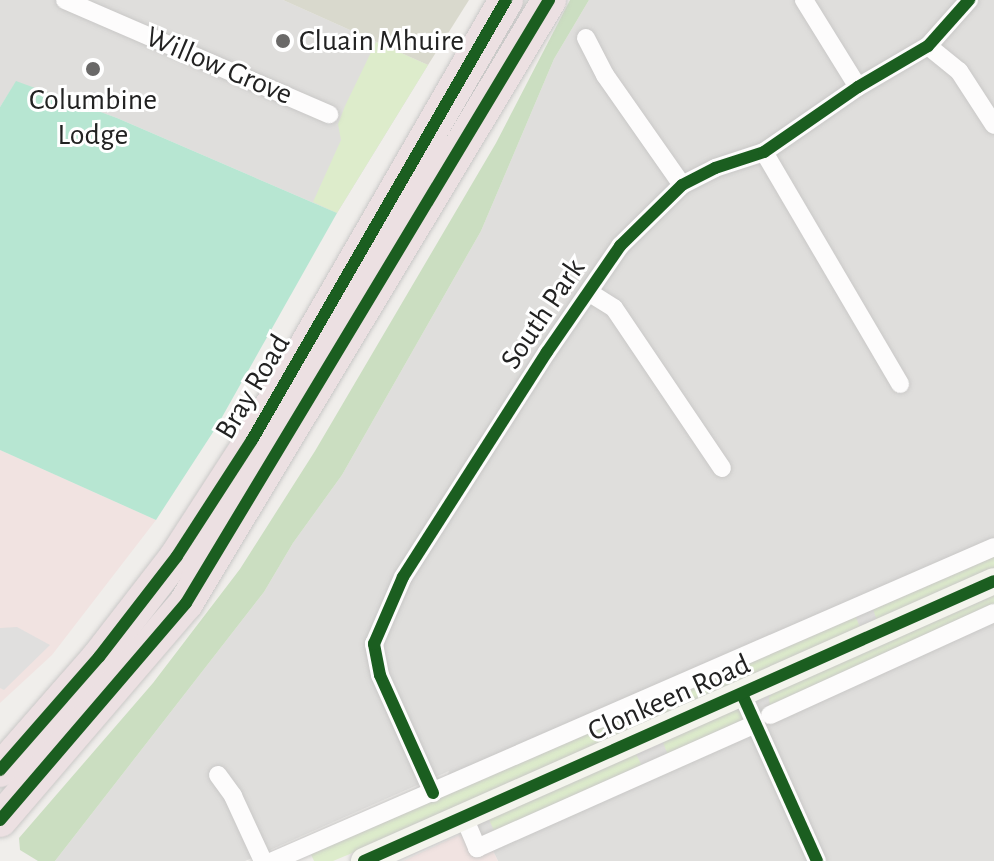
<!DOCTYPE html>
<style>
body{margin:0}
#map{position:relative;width:994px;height:861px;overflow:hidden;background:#f0eeeb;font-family:"Alegreya Sans",sans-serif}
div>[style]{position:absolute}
.residential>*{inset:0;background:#dfdedc}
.commercial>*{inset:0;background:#f1e3e1}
.construction>*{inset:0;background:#d9d9cd}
.grass>*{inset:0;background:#ddeccb}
.forest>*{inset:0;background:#cbdec1}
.pitch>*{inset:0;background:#b7e6d2}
.parking>*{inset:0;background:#e0dfde}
.roads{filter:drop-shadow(0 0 2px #c9c8c7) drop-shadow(0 0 2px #c9c8c7)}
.street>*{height:18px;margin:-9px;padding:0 9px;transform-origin:9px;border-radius:9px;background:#fdfcfc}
.secondary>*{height:26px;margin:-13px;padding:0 13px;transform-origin:13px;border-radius:13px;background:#f4f4ed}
.highway>*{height:34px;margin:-17px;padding:0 17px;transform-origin:17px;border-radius:17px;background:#ece0e2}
.cycleway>*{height:12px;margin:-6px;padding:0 6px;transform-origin:6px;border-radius:6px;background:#1b5e20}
.dots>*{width:22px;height:22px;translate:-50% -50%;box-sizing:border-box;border:4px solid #fff;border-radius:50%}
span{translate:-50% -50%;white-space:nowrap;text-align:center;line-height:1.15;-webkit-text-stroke:6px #fff;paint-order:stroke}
.poi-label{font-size:30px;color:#222}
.left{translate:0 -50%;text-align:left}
.street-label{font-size:30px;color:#222}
</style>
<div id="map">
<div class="residential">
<div style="clip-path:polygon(0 0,283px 0,428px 65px,337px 213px,117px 118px,16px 82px,0 107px)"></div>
<div style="clip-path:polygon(589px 0,994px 0,994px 861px,498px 861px,492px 849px,483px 852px,444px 789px,449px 771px,245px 861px,55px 861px,264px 592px,293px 543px,342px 475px,481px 231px,554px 59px)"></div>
</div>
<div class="commercial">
<div style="clip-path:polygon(0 450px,156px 520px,52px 655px,0 703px)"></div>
<div style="clip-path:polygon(461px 834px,492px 849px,498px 861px,403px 861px)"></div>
</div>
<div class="construction">
<div style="clip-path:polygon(283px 0,469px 0,428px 65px)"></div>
</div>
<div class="grass">
<div style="clip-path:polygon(376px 42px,428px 65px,337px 213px,313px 202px,341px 140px,338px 124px,345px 106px)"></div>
<div style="clip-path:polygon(994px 548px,994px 569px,877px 621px,871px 603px)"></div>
<div style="clip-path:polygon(994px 592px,994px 605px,770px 707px,769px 697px,778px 688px)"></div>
<div style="clip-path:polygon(853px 610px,861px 630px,444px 815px,333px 861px,314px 861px,308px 848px)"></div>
<div style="clip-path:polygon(733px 707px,749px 715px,742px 722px,668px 755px,662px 740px)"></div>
<div style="clip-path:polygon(634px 750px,643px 768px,495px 833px,488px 817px)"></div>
</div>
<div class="forest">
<div style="clip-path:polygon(570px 0,589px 0,554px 59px,481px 231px,342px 475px,293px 543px,264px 592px,55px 861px,38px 861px,20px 850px,19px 838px,153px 683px,240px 569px,315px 451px,496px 143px)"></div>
</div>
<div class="pitch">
<div style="clip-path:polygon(16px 81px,117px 118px,337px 213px,217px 426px,156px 520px,0 450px,0 107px)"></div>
</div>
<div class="parking">
<div style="clip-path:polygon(17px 627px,50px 645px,4px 690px,0 688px,0 628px)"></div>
</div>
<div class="roads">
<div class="street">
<div style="left:65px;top:0;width:288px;rotate:23.4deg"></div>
<div style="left:804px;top:0;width:102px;rotate:58.2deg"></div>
<div style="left:586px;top:38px;width:42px;rotate:62.8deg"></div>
<div style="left:605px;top:75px;width:134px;rotate:55deg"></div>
<div style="left:928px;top:46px;width:40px;rotate:39deg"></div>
<div style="left:959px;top:71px;width:64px;rotate:57.1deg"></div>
<div style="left:764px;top:152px;width:269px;rotate:59.6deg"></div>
<div style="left:590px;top:293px;width:28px;rotate:32deg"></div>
<div style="left:614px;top:308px;width:193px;rotate:56deg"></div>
<div style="left:742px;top:694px;width:183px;rotate:65.8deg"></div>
<div style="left:770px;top:715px;width:246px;rotate:-24.5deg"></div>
<div style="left:218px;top:775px;width:26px;rotate:54deg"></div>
<div style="left:233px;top:796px;width:72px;rotate:65.2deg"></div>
<div style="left:433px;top:793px;width:129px;rotate:-114.2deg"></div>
<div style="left:380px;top:675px;width:32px;rotate:-101deg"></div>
<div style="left:374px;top:644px;width:73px;rotate:-66.6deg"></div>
<div style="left:403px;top:577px;width:267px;rotate:-57.4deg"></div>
<div style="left:547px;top:352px;width:129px;rotate:-55.4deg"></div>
<div style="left:620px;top:246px;width:87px;rotate:-44.5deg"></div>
<div style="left:682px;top:185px;width:37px;rotate:-27deg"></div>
<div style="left:715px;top:168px;width:52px;rotate:-18.1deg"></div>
<div style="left:764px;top:152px;width:114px;rotate:-34.7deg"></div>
<div style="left:858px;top:87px;width:81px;rotate:-30.4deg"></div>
<div style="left:928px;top:46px;width:62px;rotate:-48.3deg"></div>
<div style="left:464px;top:817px;width:34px;rotate:67deg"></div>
<div style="left:477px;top:848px;width:295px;rotate:-24deg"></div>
<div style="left:273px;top:861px;width:786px;rotate:-23.53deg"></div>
</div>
<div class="secondary">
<div style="left:364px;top:861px;width:689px;rotate:-23.96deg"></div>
</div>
<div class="highway">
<div style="left:0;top:770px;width:150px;rotate:-48.8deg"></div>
<div style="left:99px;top:657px;width:128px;rotate:-52.3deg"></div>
<div style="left:177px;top:556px;width:138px;rotate:-57.1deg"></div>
<div style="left:252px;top:440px;width:508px;rotate:-60deg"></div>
<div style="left:0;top:820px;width:286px;rotate:-49.4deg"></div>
<div style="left:186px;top:603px;width:704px;rotate:-58.95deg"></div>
</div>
</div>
<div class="cycleway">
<div style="left:742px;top:694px;width:183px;rotate:65.8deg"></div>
<div style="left:0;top:770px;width:150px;rotate:-48.8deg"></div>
<div style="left:99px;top:657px;width:128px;rotate:-52.3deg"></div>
<div style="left:177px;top:556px;width:138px;rotate:-57.1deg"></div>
<div style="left:252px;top:440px;width:508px;rotate:-60deg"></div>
<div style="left:433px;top:793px;width:129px;rotate:-114.2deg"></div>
<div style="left:380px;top:675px;width:32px;rotate:-101deg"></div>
<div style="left:374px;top:644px;width:73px;rotate:-66.6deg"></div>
<div style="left:403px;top:577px;width:267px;rotate:-57.4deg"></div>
<div style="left:547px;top:352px;width:129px;rotate:-55.4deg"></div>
<div style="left:620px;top:246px;width:87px;rotate:-44.5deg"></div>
<div style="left:682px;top:185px;width:37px;rotate:-27deg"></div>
<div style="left:715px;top:168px;width:52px;rotate:-18.1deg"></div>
<div style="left:764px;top:152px;width:114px;rotate:-34.7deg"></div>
<div style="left:858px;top:87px;width:81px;rotate:-30.4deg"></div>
<div style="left:928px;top:46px;width:62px;rotate:-48.3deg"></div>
<div style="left:0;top:820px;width:286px;rotate:-49.4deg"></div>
<div style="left:186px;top:603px;width:704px;rotate:-58.95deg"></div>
<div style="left:364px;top:861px;width:689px;rotate:-23.96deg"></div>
</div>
<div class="dots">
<div style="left:283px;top:41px;background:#6a6968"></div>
<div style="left:93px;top:69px;background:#6a6968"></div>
</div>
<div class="poi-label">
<span class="left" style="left:299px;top:41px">Cluain Mhuire</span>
<span style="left:93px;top:117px">Columbine<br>Lodge</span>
</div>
<div class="street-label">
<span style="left:219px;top:66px;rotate:23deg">Willow Grove</span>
<span style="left:543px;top:314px;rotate:-56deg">South Park</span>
<span style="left:253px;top:387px;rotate:-59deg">Bray Road</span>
<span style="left:669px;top:698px;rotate:-24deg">Clonkeen Road</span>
</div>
</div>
